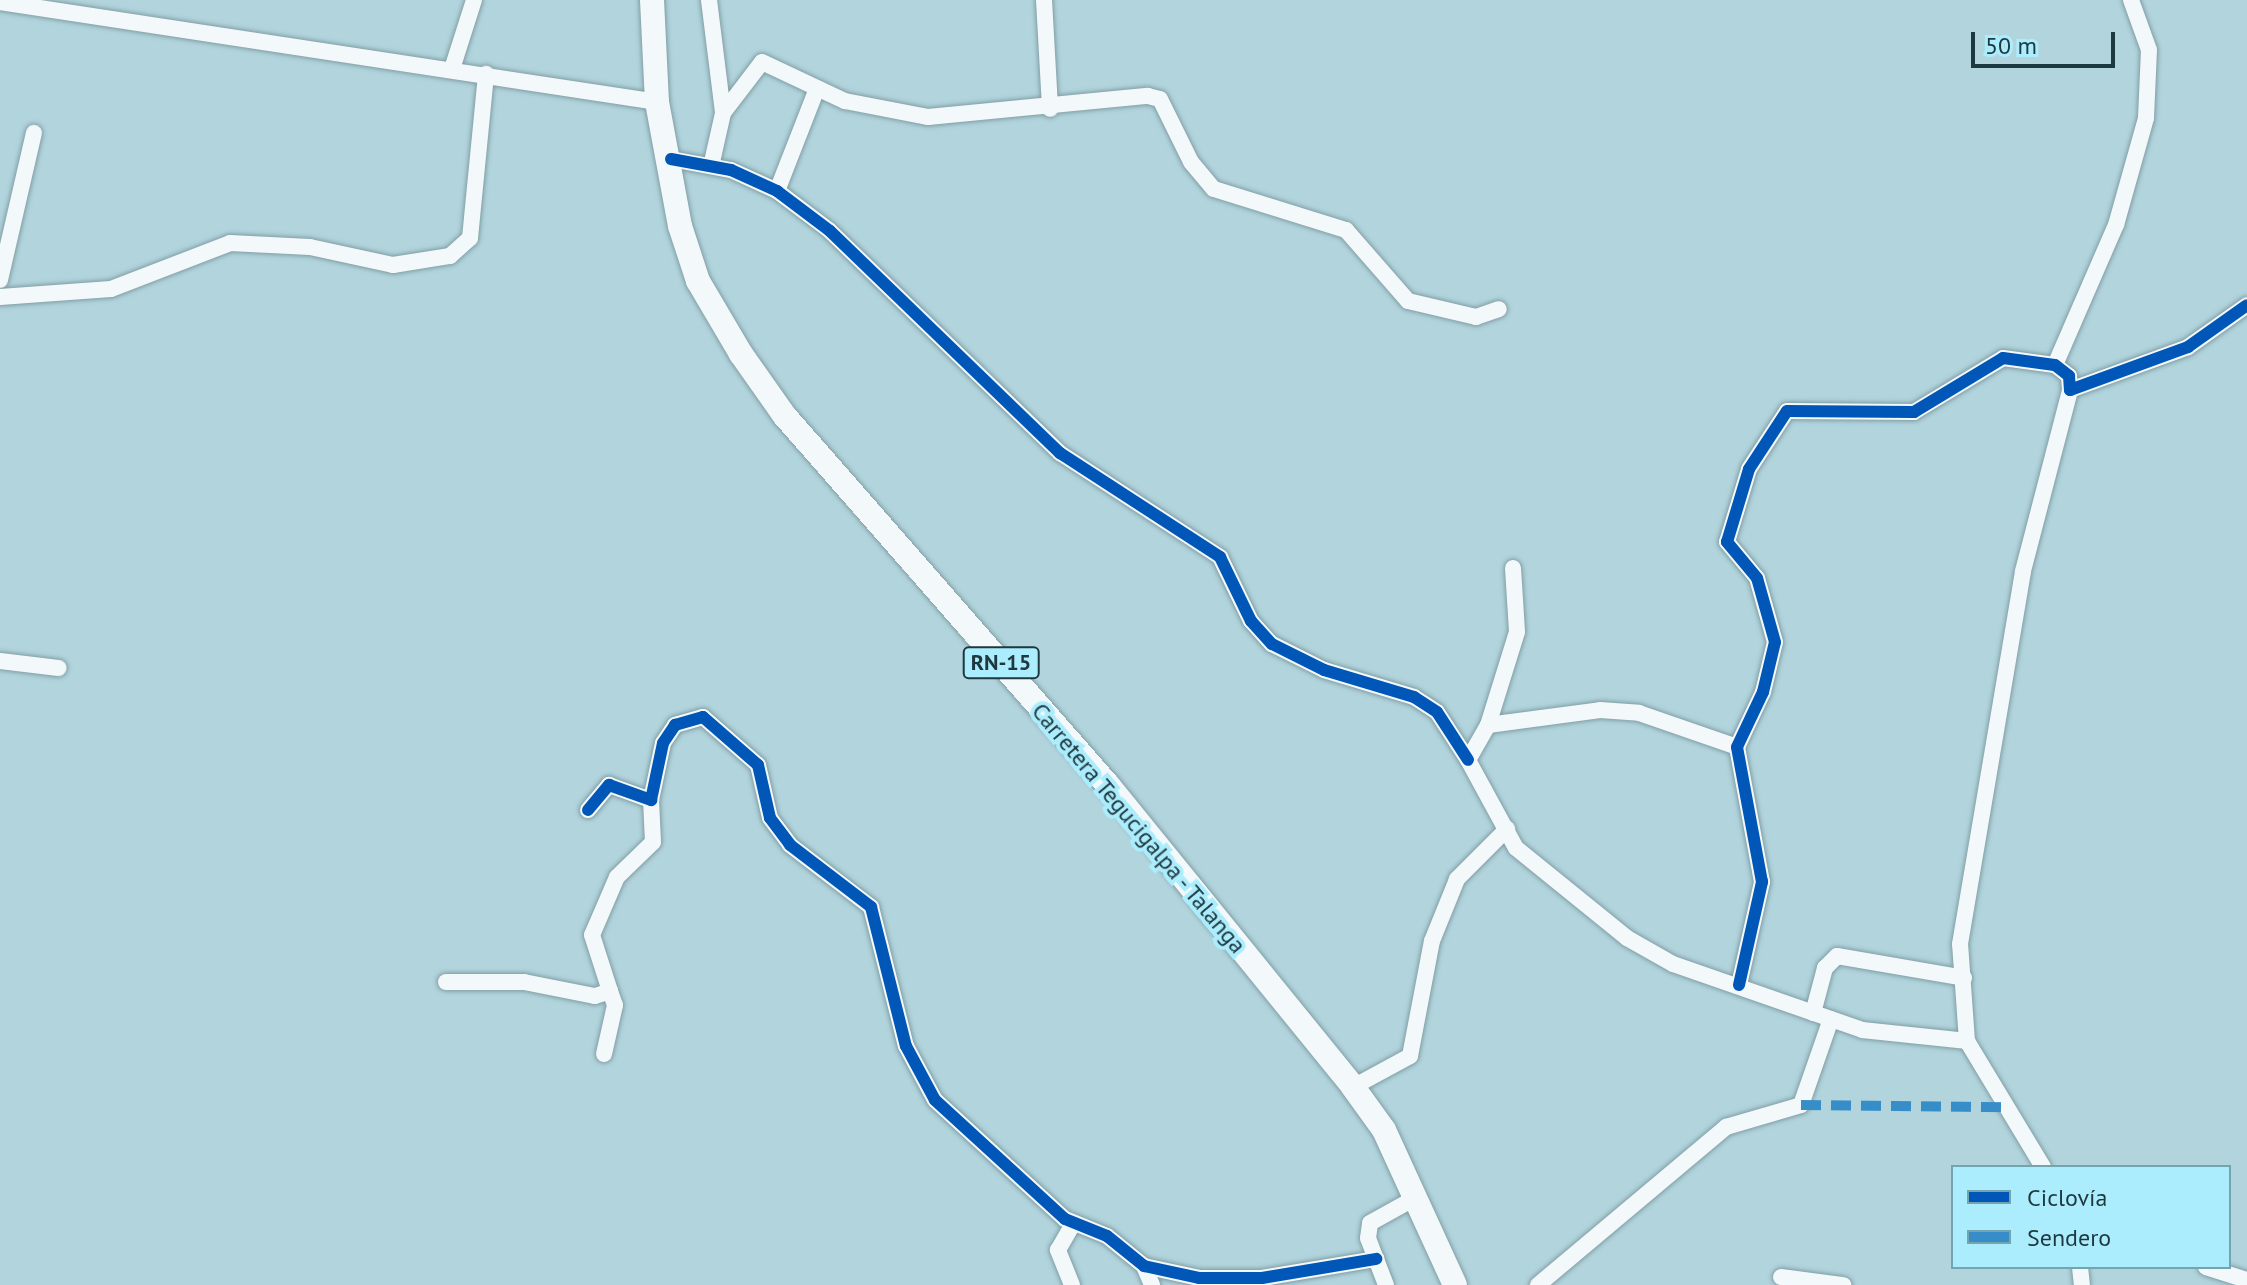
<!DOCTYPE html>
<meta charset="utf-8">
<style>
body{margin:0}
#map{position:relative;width:2247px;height:1285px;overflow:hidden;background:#b1d4dd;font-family:"PT Sans",sans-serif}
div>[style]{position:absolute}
.roads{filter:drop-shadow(0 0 2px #829ea4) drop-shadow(0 0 2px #829ea4)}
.street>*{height:16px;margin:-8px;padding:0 8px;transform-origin:8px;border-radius:8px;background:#f3f9fa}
.primary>*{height:24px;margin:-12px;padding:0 12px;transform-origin:12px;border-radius:12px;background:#f3f9fa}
.quiet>*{height:10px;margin-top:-5px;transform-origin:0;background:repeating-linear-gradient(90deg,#378dc8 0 20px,transparent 0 30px)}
.cycleway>*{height:12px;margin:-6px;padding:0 6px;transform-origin:6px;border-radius:6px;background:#0057b8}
span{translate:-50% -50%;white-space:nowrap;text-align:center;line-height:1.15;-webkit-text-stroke:8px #acedfd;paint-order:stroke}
.shield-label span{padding:2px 6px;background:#acedfd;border:2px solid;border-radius:6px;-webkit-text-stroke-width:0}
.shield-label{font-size:22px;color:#1e383f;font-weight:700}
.street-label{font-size:24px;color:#1e383f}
.legend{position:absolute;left:1951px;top:1165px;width:280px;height:104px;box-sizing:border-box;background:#acedfd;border:2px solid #73a5b1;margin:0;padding:10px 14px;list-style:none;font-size:24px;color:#1e383f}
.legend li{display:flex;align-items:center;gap:16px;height:40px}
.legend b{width:40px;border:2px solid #73a5b1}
.scale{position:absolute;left:1971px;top:32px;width:144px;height:36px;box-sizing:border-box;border:4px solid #1e383f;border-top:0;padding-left:10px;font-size:24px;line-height:28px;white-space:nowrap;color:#1e383f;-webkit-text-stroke:6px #acedfd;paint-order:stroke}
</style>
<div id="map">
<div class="roads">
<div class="street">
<div style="left:709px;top:0;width:114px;rotate:82.9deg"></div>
<div style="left:1044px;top:0;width:109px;rotate:86.8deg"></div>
<div style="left:0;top:2px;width:665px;rotate:8.65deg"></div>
<div style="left:452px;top:69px;width:72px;rotate:-72.3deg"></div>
<div style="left:671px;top:159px;width:61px;rotate:10.4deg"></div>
<div style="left:731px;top:170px;width:51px;rotate:24.5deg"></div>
<div style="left:777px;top:191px;width:66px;rotate:37deg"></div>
<div style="left:830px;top:231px;width:320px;rotate:44deg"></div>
<div style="left:1060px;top:453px;width:191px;rotate:33deg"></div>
<div style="left:1220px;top:557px;width:71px;rotate:64.2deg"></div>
<div style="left:1251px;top:621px;width:31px;rotate:48deg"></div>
<div style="left:1272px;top:644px;width:58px;rotate:26.6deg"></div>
<div style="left:1324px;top:670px;width:94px;rotate:16.7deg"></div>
<div style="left:1414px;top:697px;width:27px;rotate:33deg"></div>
<div style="left:1437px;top:712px;width:57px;rotate:57.1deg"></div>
<div style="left:712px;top:162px;width:50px;rotate:-77.3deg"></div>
<div style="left:723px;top:113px;width:64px;rotate:-52.6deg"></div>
<div style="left:762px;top:62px;width:92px;rotate:25.2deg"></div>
<div style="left:845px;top:101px;width:85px;rotate:10.9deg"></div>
<div style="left:928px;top:117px;width:221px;rotate:-5.5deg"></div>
<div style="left:1148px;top:96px;width:12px;rotate:14deg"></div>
<div style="left:1160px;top:99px;width:70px;rotate:63.8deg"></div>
<div style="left:1191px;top:162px;width:35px;rotate:50deg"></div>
<div style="left:1214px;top:189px;width:138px;rotate:17.3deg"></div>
<div style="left:1346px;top:230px;width:94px;rotate:48.9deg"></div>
<div style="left:1408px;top:301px;width:70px;rotate:13.2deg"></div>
<div style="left:1476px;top:317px;width:24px;rotate:-19deg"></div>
<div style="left:777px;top:191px;width:107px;rotate:-68.7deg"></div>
<div style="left:0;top:280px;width:151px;rotate:-77deg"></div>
<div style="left:0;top:297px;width:111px;rotate:-4.1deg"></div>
<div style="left:111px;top:289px;width:128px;rotate:-21.1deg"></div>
<div style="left:230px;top:243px;width:80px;rotate:2.9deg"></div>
<div style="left:310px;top:247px;width:85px;rotate:12.2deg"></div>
<div style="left:393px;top:265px;width:58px;rotate:-9deg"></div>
<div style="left:450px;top:256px;width:27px;rotate:-42deg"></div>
<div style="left:470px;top:238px;width:165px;rotate:-84.4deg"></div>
<div style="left:2055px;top:365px;width:153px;rotate:-66.5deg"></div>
<div style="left:2116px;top:225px;width:111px;rotate:-74.3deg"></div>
<div style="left:2146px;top:118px;width:68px;rotate:-87.5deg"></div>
<div style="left:2149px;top:50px;width:53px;rotate:-109.8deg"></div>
<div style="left:1513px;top:568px;width:64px;rotate:86.4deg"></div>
<div style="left:1517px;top:632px;width:97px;rotate:107.3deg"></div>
<div style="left:1488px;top:725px;width:40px;rotate:119.7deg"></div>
<div style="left:1468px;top:760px;width:100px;rotate:61.4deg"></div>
<div style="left:1516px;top:848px;width:143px;rotate:39deg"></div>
<div style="left:1627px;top:938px;width:53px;rotate:29.5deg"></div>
<div style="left:1673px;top:964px;width:200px;rotate:19.2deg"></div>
<div style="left:1862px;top:1030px;width:106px;rotate:6deg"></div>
<div style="left:0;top:661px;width:59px;rotate:6.8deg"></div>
<div style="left:1488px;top:725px;width:113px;rotate:-7.6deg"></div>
<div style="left:1600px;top:710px;width:39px;rotate:4deg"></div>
<div style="left:1639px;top:713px;width:104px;rotate:19.1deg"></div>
<div style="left:588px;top:810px;width:33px;rotate:-50deg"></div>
<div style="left:609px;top:785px;width:45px;rotate:19.7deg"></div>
<div style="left:651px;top:800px;width:58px;rotate:-78.1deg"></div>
<div style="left:663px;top:743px;width:22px;rotate:-56deg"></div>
<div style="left:675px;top:725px;width:29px;rotate:-16deg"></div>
<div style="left:703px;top:717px;width:73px;rotate:41.1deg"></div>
<div style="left:758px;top:765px;width:54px;rotate:77.2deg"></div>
<div style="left:770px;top:818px;width:34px;rotate:53deg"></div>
<div style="left:790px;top:845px;width:102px;rotate:37.4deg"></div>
<div style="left:871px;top:907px;width:143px;rotate:75.9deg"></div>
<div style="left:906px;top:1046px;width:61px;rotate:61.8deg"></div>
<div style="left:935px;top:1100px;width:176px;rotate:42.5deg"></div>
<div style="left:1065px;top:1219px;width:45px;rotate:22deg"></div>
<div style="left:1107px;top:1236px;width:48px;rotate:39deg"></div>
<div style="left:1144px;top:1266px;width:56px;rotate:12.3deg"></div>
<div style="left:1199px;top:1278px;width:63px"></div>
<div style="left:1262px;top:1278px;width:116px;rotate:-9.5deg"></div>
<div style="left:446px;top:982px;width:78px"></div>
<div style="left:524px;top:982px;width:72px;rotate:11.2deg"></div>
<div style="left:595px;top:996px;width:16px;rotate:-18deg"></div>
<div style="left:610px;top:991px;width:59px;rotate:-107.8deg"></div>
<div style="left:592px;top:935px;width:63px;rotate:-66.7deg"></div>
<div style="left:617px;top:877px;width:50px;rotate:-44.2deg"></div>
<div style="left:653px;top:842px;width:42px;rotate:-92.7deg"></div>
<div style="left:1739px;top:985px;width:106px;rotate:-77.4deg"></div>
<div style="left:1762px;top:882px;width:137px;rotate:-100.5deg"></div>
<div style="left:1737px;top:747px;width:61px;rotate:-64.7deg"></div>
<div style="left:1763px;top:692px;width:51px;rotate:-76.5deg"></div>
<div style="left:1775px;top:642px;width:66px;rotate:-105.7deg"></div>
<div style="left:1757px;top:578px;width:47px;rotate:-129.8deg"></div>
<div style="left:1727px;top:542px;width:76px;rotate:-73.2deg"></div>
<div style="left:1749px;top:469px;width:69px;rotate:-56.8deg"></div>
<div style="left:1787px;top:411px;width:127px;rotate:0.5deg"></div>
<div style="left:1914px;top:412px;width:104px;rotate:-31.2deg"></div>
<div style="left:2003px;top:358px;width:52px;rotate:7.7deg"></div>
<div style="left:2055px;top:365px;width:18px;rotate:38deg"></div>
<div style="left:2069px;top:376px;width:14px;rotate:86deg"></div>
<div style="left:2070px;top:390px;width:126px;rotate:-20deg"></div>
<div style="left:2188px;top:347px;width:72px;rotate:-35.4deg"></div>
<div style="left:1813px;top:1013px;width:47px;rotate:-75.1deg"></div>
<div style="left:1825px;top:968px;width:17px;rotate:-45deg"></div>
<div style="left:1837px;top:956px;width:129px;rotate:9.8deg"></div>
<div style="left:604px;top:1054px;width:50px;rotate:-77.3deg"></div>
<div style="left:615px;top:1005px;width:15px;rotate:-110deg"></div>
<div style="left:1353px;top:1087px;width:65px;rotate:-28.5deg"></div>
<div style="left:1410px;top:1056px;width:117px;rotate:-79.2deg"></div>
<div style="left:1432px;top:941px;width:67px;rotate:-68deg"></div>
<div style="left:1457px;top:879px;width:71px;rotate:-45deg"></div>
<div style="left:2043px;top:1167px;width:147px;rotate:-121.1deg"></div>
<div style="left:1967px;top:1041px;width:97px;rotate:-94.1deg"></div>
<div style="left:1960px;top:944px;width:378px;rotate:-80.4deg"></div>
<div style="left:2023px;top:571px;width:187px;rotate:-75.4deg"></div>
<div style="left:1144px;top:1266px;width:21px;rotate:67deg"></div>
<div style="left:2080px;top:1267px;width:18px;rotate:84deg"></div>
<div style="left:2206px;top:1267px;width:43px;rotate:17.6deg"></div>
<div style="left:1781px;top:1277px;width:63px;rotate:7.4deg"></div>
<div style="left:1072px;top:1285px;width:38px;rotate:-112deg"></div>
<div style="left:1058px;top:1250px;width:30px;rotate:-60deg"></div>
<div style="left:1386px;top:1285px;width:50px;rotate:-111deg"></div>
<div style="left:1368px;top:1238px;width:15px;rotate:-82deg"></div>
<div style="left:1370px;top:1223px;width:51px;rotate:-29.1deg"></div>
<div style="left:1538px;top:1285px;width:246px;rotate:-40deg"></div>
<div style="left:1726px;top:1127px;width:78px;rotate:-16.3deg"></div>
<div style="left:1801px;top:1105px;width:91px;rotate:-70.8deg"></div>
</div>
<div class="primary">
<div style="left:652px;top:0;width:102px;rotate:87.2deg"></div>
<div style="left:657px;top:102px;width:126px;rotate:79.5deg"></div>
<div style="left:680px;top:226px;width:58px;rotate:71.9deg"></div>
<div style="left:698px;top:281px;width:85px;rotate:59.5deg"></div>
<div style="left:741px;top:354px;width:75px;rotate:54.8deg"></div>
<div style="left:784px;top:415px;width:492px;rotate:48.8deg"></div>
<div style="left:1108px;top:785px;width:389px;rotate:50.9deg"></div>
<div style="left:1353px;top:1087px;width:53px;rotate:54.2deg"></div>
<div style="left:1384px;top:1130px;width:170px;rotate:65.4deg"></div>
</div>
</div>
<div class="quiet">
<div style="left:1801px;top:1105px;width:207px;rotate:0.6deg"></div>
</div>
<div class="cycleway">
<div style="left:671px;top:159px;width:61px;rotate:10.4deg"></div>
<div style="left:731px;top:170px;width:51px;rotate:24.5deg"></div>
<div style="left:777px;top:191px;width:66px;rotate:37deg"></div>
<div style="left:830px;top:231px;width:320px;rotate:44deg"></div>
<div style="left:1060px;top:453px;width:191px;rotate:33deg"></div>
<div style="left:1220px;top:557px;width:71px;rotate:64.2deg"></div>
<div style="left:1251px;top:621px;width:31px;rotate:48deg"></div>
<div style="left:1272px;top:644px;width:58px;rotate:26.6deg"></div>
<div style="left:1324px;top:670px;width:94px;rotate:16.7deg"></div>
<div style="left:1414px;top:697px;width:27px;rotate:33deg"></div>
<div style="left:1437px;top:712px;width:57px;rotate:57.1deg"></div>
<div style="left:588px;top:810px;width:33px;rotate:-50deg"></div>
<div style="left:609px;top:785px;width:45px;rotate:19.7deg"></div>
<div style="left:651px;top:800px;width:58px;rotate:-78.1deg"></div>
<div style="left:663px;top:743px;width:22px;rotate:-56deg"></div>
<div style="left:675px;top:725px;width:29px;rotate:-16deg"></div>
<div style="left:703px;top:717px;width:73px;rotate:41.1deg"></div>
<div style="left:758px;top:765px;width:54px;rotate:77.2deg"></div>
<div style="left:770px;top:818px;width:34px;rotate:53deg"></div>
<div style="left:790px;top:845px;width:102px;rotate:37.4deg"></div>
<div style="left:871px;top:907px;width:143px;rotate:75.9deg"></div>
<div style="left:906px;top:1046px;width:61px;rotate:61.8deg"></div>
<div style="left:935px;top:1100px;width:176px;rotate:42.5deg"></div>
<div style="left:1065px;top:1219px;width:45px;rotate:22deg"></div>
<div style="left:1107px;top:1236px;width:48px;rotate:39deg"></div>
<div style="left:1144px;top:1266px;width:56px;rotate:12.3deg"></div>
<div style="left:1199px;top:1278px;width:63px"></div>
<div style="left:1262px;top:1278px;width:116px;rotate:-9.5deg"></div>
<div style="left:1739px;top:985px;width:106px;rotate:-77.4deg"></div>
<div style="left:1762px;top:882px;width:137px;rotate:-100.5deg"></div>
<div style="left:1737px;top:747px;width:61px;rotate:-64.7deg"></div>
<div style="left:1763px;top:692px;width:51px;rotate:-76.5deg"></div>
<div style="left:1775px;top:642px;width:66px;rotate:-105.7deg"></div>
<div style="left:1757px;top:578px;width:47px;rotate:-129.8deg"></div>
<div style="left:1727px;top:542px;width:76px;rotate:-73.2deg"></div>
<div style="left:1749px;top:469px;width:69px;rotate:-56.8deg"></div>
<div style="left:1787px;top:411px;width:127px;rotate:0.5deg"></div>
<div style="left:1914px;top:412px;width:104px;rotate:-31.2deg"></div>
<div style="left:2003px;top:358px;width:52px;rotate:7.7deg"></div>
<div style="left:2055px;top:365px;width:18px;rotate:38deg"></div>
<div style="left:2069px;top:376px;width:14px;rotate:86deg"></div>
<div style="left:2070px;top:390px;width:126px;rotate:-20deg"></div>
<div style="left:2188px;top:347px;width:72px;rotate:-35.4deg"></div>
</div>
<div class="shield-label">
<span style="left:1001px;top:663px">RN-15</span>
</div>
<div class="street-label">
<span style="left:1139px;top:828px;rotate:50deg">Carretera Tegucigalpa - Talanga</span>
</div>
<ul class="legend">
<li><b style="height:10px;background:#0057b8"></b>Ciclovía</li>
<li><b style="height:10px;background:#378dc8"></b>Sendero</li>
</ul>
<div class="scale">50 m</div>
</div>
